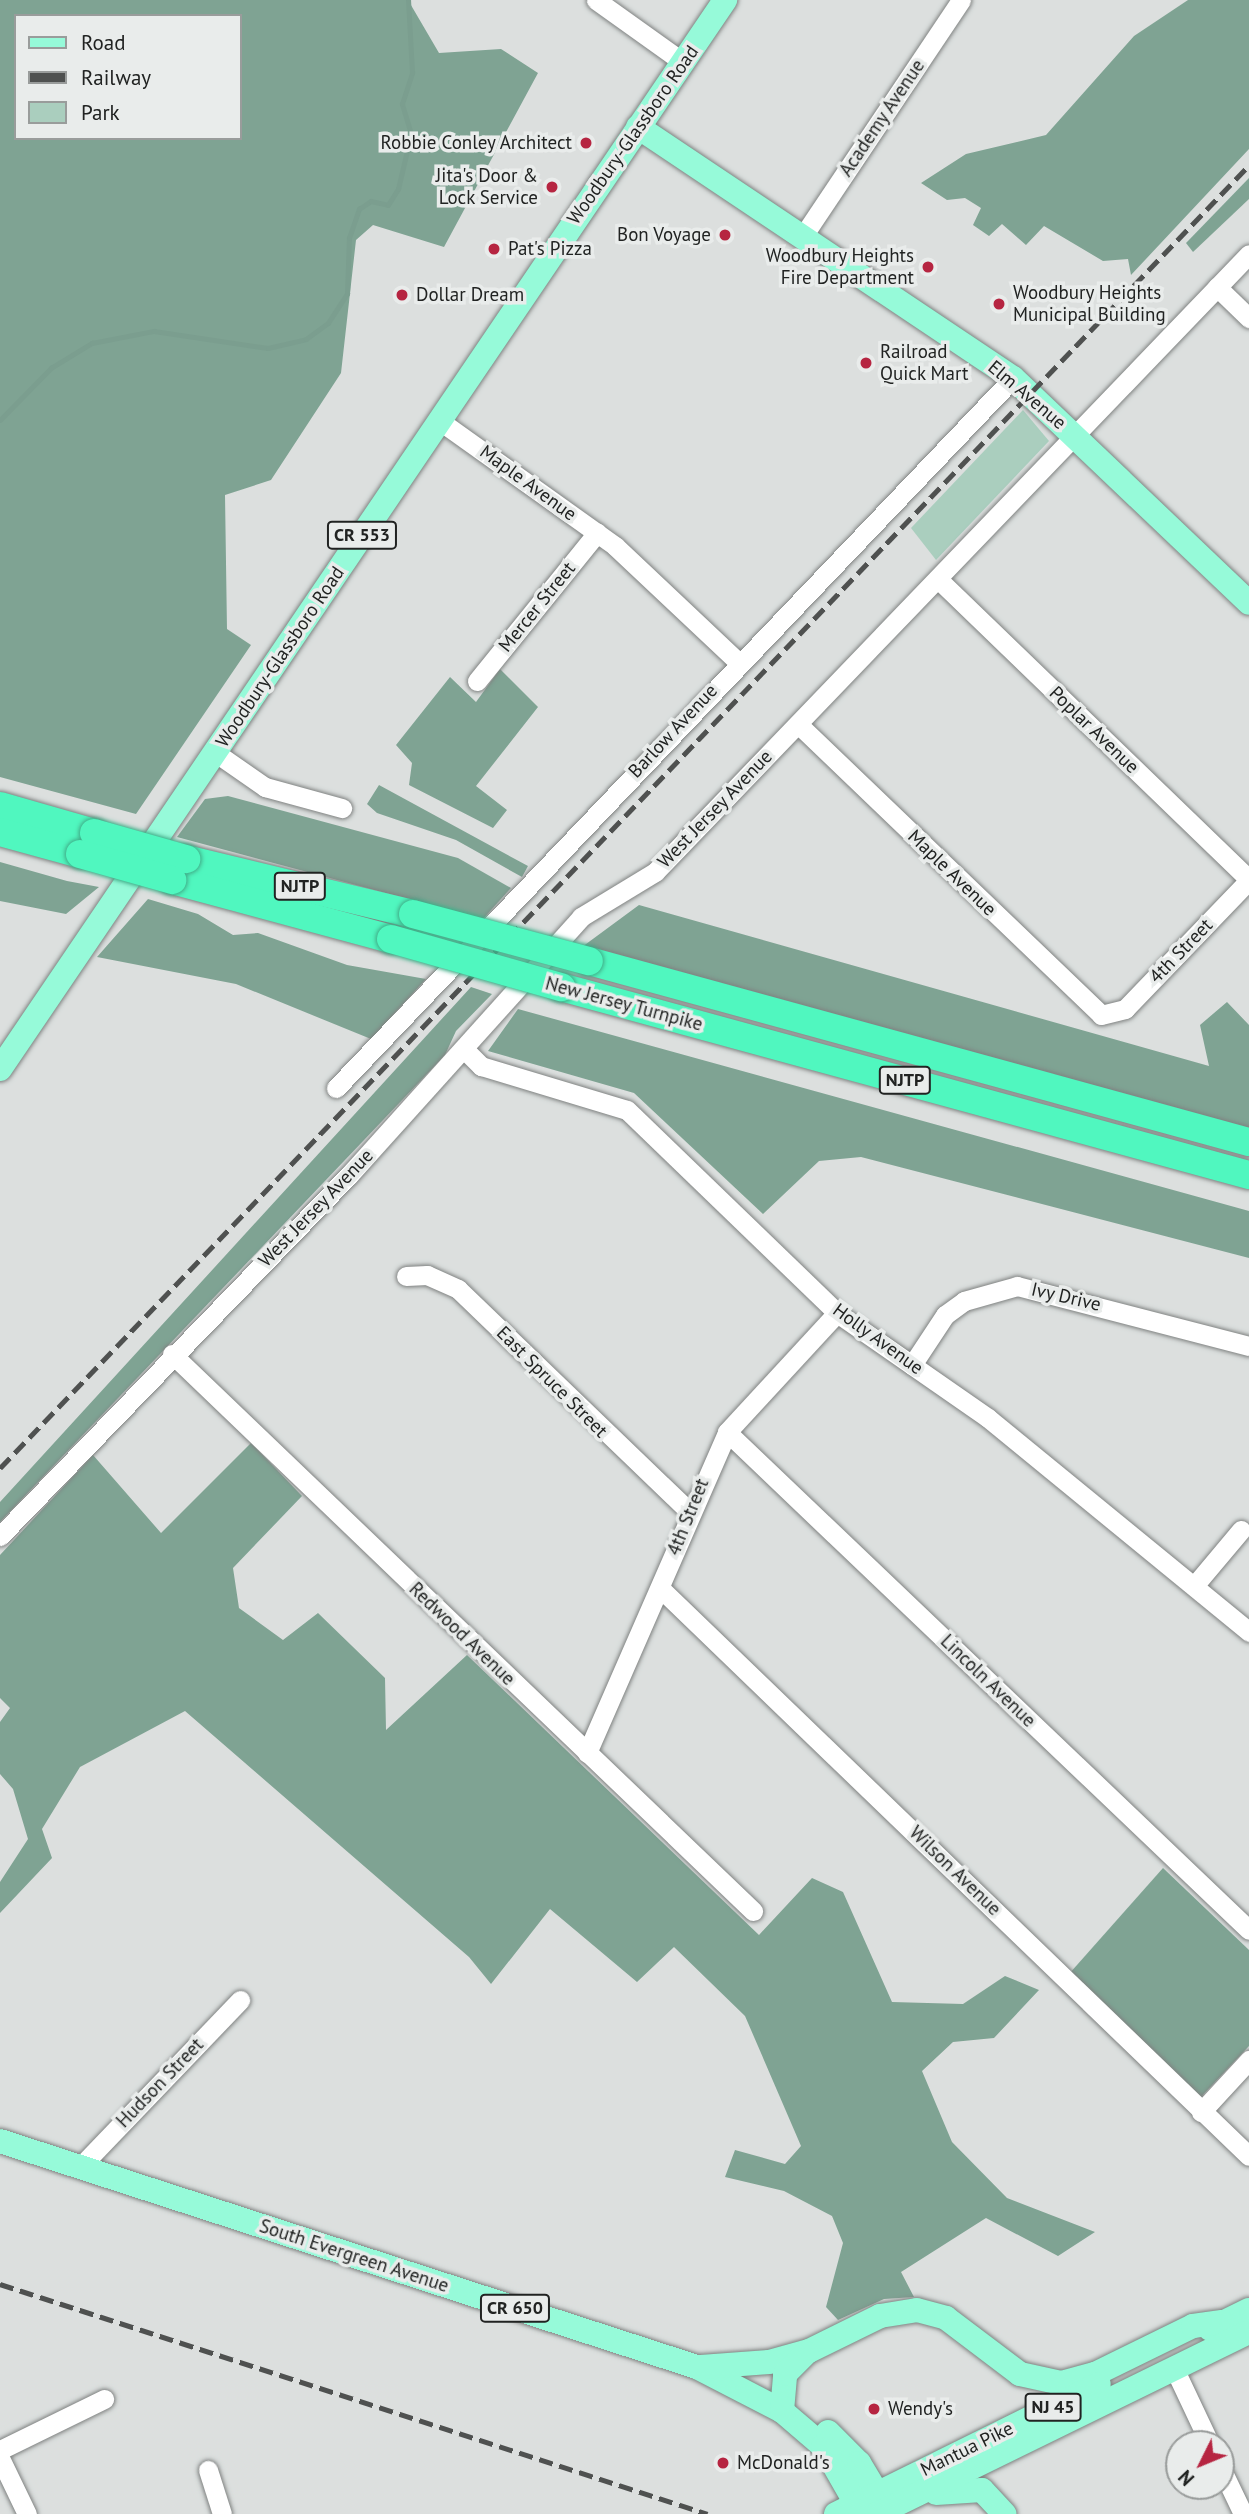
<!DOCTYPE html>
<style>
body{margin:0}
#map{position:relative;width:1249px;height:2514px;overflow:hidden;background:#dcdfde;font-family:"PT Sans",sans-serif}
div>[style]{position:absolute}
.green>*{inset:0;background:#aacebe}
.forest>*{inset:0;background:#7fa393}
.stream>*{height:4.5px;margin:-2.25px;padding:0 2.25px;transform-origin:2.25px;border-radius:2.25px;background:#7b9e8f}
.roads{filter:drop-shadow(0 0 2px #7f8281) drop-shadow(0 0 2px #7f8281)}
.minor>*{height:19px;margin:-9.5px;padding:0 9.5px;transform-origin:9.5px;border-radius:9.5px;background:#fff}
.major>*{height:24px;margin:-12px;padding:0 12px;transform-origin:12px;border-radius:12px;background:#96fad9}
.highway>*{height:28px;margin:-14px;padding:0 14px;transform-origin:14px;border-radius:14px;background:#50f7bf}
.rail>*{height:4.5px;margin-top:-2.25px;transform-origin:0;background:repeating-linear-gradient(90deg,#4f5150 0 14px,transparent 0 21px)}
.bridges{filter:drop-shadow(0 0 2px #40ad88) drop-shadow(0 0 2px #40ad88)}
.highway-bridge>*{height:28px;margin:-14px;padding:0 14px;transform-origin:14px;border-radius:14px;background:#50f7bf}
.dots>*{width:19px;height:19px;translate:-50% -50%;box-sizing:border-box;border:4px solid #e9eceb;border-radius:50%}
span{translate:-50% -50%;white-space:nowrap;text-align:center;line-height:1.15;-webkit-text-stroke:7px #e9eceb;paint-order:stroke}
.shield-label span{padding:2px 5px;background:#e9eceb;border:2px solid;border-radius:5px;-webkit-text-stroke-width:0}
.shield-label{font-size:18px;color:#212322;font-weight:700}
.street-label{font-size:19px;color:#212322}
.poi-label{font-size:19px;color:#212322}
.right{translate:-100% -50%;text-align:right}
.left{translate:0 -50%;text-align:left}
.legend{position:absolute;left:14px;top:14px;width:228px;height:126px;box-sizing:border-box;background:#e9eceb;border:2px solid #999c9b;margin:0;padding:9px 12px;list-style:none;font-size:21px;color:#212322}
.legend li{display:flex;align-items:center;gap:14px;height:35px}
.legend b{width:35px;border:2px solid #999c9b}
.north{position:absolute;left:1165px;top:2430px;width:70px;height:70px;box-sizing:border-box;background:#e9eceb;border:2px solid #999c9b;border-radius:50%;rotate:227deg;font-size:19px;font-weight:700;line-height:28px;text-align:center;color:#212322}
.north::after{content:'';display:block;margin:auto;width:24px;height:32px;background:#b62541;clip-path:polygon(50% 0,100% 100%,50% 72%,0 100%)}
</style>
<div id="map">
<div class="green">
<div style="clip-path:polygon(1023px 410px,1049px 441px,936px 560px,911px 528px)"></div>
</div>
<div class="forest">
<div style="clip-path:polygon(evenodd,0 0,408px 0,439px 53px,501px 49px,538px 73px,444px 247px,373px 225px,356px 240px,341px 373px,271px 480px,225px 495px,227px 629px,251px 645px,136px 814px,0 777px,0 0,16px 16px,240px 16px,240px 138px,16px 138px,16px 16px)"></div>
<div style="clip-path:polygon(1188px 0,1249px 0,1249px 149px,1131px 275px,1128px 259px,1103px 261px,1044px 226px,1026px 245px,1002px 224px,989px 236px,973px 225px,981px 208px,965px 198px,947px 200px,921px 183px,966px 154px,1046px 135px,1134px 36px)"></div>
<div style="clip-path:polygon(1249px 178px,1249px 199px,1193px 252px,1186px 243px)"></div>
<div style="clip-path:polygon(500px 669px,538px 707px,476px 786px,507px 810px,493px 828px,409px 785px,412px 763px,396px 745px,450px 677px,476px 702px)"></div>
<div style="clip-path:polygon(379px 785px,528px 866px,522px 877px,456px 840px,377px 813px,367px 804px)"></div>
<div style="clip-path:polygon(228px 796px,458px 858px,511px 888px,483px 919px,177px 837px,205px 799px)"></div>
<div style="clip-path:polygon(0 862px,67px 881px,99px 887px,66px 914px,0 901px)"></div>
<div style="clip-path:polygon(148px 899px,198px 914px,233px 935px,258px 933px,347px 965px,426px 979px,371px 1039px,236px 984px,97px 957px)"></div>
<div style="clip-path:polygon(639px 905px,1209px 1066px,1200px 1025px,1227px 1002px,1249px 1025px,1249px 1131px,582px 947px)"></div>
<div style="clip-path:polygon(471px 987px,492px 994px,456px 1031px,445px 1055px,0 1522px,0 1502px)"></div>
<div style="clip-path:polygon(518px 1009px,1249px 1211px,1249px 1258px,861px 1157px,819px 1161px,763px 1214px,634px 1093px,488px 1051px)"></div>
<div style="clip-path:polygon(251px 1443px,302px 1496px,233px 1568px,239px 1608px,283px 1640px,318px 1613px,385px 1678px,386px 1730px,467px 1655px,759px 1935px,812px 1878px,843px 1892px,892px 2002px,963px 2004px,1005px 1976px,1039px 1990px,994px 2038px,953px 2042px,922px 2071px,952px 2142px,1007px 2198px,1095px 2232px,1058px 2256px,986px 2218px,901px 2272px,914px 2297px,884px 2299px,838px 2320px,826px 2307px,843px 2243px,832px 2216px,784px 2191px,725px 2177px,735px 2150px,785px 2164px,801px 2146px,745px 2016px,674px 1947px,637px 1982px,550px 1909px,491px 1984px,469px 1957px,185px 1711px,80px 1767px,42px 1829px,52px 1858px,0 1913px,0 1882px,28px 1839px,13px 1789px,0 1774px,0 1722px,10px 1708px,0 1698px,0 1555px,93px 1455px,161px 1533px)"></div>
<div style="clip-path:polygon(1163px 1868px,1249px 1950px,1249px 2046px,1200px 2098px,1069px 1974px)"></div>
</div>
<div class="stream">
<div style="left:0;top:420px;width:73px;rotate:-45.6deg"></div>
<div style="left:51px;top:368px;width:48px;rotate:-31.4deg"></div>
<div style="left:92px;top:343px;width:63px;rotate:-11deg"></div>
<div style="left:154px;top:331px;width:115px;rotate:8.5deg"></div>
<div style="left:268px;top:348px;width:39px;rotate:-13deg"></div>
<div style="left:306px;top:339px;width:27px;rotate:-36deg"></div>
<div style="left:328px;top:323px;width:35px;rotate:-57deg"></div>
<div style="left:347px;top:294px;width:56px;rotate:-88deg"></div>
<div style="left:349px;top:238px;width:31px;rotate:-71deg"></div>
<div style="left:359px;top:209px;width:14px;rotate:-34deg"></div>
<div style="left:371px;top:201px;width:17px;rotate:13deg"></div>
<div style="left:388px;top:205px;width:19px;rotate:-58deg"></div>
<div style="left:398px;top:189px;width:57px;rotate:-76.7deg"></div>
<div style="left:411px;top:134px;width:31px;rotate:-107deg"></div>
<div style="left:402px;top:104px;width:33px;rotate:-72deg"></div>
<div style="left:412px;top:73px;width:73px;rotate:-93.1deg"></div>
</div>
<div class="roads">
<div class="minor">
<div style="left:596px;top:0;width:107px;rotate:35.5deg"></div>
<div style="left:803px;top:236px;width:284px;rotate:-56.2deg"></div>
<div style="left:1217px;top:287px;width:45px;rotate:44.1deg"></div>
<div style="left:440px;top:421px;width:215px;rotate:35.5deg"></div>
<div style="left:615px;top:546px;width:169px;rotate:43.3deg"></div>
<div style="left:939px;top:580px;width:431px;rotate:44deg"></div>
<div style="left:477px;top:681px;width:191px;rotate:-51deg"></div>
<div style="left:798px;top:724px;width:420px;rotate:43.8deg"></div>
<div style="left:1101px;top:1015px;width:25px;rotate:-14deg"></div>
<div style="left:1125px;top:1009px;width:179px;rotate:-46.1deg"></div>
<div style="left:216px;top:753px;width:60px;rotate:34.8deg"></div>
<div style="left:265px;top:787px;width:80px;rotate:15.3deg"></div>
<div style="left:465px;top:1050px;width:23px;rotate:45deg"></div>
<div style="left:481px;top:1066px;width:152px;rotate:16.8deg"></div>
<div style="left:627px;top:1110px;width:292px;rotate:44deg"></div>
<div style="left:837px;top:1313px;width:184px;rotate:34.8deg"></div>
<div style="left:988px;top:1418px;width:338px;rotate:39.3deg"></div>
<div style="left:336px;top:1088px;width:981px;rotate:-46.36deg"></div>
<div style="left:406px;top:1276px;width:21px;rotate:-3deg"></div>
<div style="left:427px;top:1275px;width:34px;rotate:24deg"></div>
<div style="left:458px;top:1289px;width:319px;rotate:43.9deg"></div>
<div style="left:172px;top:1354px;width:805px;rotate:43.79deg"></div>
<div style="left:912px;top:1365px;width:60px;rotate:-56.6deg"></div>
<div style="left:945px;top:1315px;width:24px;rotate:-36deg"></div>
<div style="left:964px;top:1301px;width:55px;rotate:-15.8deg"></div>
<div style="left:1017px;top:1286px;width:240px;rotate:14.5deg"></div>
<div style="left:727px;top:1432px;width:721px;rotate:43.65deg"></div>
<div style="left:0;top:1536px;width:502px;rotate:-45.97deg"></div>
<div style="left:349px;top:1175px;width:347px;rotate:-48deg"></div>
<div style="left:581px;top:917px;width:87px;rotate:-31.3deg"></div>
<div style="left:655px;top:872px;width:857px;rotate:-46.13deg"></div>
<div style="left:1194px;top:1586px;width:73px;rotate:-50deg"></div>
<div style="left:660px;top:1588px;width:818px;rotate:43.96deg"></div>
<div style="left:587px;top:1753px;width:350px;rotate:-66.4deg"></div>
<div style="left:727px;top:1432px;width:162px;rotate:-47.3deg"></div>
<div style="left:1201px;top:2112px;width:71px;rotate:-47.3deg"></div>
<div style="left:81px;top:2166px;width:230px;rotate:-46.2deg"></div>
<div style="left:1174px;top:2368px;width:84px;rotate:64.7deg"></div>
<div style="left:0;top:2450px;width:116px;rotate:-26.1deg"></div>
<div style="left:0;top:2458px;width:62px;rotate:64.3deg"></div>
<div style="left:1221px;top:2468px;width:51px;rotate:64.4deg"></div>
<div style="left:208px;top:2470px;width:46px;rotate:72.3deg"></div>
</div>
<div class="major">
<div style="left:638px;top:127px;width:451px;rotate:33.8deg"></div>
<div style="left:1013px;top:378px;width:326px;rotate:43.6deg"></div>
<div style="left:0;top:1069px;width:1292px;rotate:-55.85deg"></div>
<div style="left:0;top:2141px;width:733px;rotate:17.97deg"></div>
<div style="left:697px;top:2367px;width:96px;rotate:27.4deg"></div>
<div style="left:782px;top:2411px;width:54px;rotate:40.5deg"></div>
<div style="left:823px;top:2446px;width:78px;rotate:60.2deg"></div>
<div style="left:1210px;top:2329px;width:43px;rotate:-26deg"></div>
<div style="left:701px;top:2367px;width:68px;rotate:-4.2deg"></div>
<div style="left:769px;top:2362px;width:41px;rotate:-15.4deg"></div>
<div style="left:809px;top:2351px;width:79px;rotate:-26.2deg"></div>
<div style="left:880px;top:2316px;width:37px;rotate:-9deg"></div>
<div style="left:917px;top:2310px;width:30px;rotate:15deg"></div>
<div style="left:946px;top:2318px;width:93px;rotate:37.1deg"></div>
<div style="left:1020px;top:2374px;width:42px;rotate:12.4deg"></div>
<div style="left:1061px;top:2383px;width:35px;rotate:-15deg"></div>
<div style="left:1095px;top:2374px;width:109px;rotate:-26.1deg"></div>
<div style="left:1193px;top:2326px;width:29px;rotate:-8deg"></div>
<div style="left:782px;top:2411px;width:37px;rotate:-85deg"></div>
<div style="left:785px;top:2374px;width:30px;rotate:-45deg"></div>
<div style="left:828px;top:2432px;width:44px;rotate:45deg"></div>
<div style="left:859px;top:2463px;width:52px;rotate:59deg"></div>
<div style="left:936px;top:2493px;width:46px;rotate:-3.7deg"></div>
<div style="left:982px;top:2490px;width:33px;rotate:47deg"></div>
<div style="left:836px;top:2514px;width:293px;rotate:-26.3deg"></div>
<div style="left:877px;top:2514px;width:414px;rotate:-26.1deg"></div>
</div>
<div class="highway">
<div style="left:0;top:806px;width:98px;rotate:16deg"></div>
<div style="left:0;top:832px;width:83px;rotate:15.4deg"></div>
<div style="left:186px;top:859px;width:234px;rotate:13.6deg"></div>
<div style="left:172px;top:880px;width:227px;rotate:15.1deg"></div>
<div style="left:589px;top:961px;width:684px;rotate:15.34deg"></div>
<div style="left:561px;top:987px;width:713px;rotate:15.28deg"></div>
</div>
</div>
<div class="rail">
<div style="left:0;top:1468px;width:1805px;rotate:-46.21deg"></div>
<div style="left:0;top:2284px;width:744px;rotate:18deg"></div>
</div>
<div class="bridges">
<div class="highway-bridge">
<div style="left:94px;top:833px;width:96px;rotate:15.8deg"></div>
<div style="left:80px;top:854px;width:96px;rotate:15.8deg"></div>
<div style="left:413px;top:914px;width:182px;rotate:15deg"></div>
<div style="left:391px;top:939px;width:177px;rotate:15.8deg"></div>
</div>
</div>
<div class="dots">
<div style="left:586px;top:143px;background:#b62541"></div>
<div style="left:552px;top:187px;background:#b62541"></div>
<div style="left:725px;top:235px;background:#b62541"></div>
<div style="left:494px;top:249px;background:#b62541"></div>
<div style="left:928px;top:267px;background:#b62541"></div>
<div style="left:402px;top:295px;background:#b62541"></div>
<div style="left:999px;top:304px;background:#b62541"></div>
<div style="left:866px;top:363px;background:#b62541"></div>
<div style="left:874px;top:2409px;background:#b62541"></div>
<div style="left:723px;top:2463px;background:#b62541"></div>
</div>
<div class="shield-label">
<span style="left:362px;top:535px">CR 553</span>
<span style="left:300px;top:886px">NJTP</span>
<span style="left:905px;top:1080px">NJTP</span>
<span style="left:515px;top:2308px">CR 650</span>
<span style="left:1053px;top:2407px">NJ 45</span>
</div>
<div class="street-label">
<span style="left:882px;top:118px;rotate:-56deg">Academy Avenue</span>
<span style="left:633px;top:135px;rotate:-55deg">Woodbury-Glassboro Road</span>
<span style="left:1027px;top:395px;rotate:40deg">Elm Avenue</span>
<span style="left:528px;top:483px;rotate:36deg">Maple Avenue</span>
<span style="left:537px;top:607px;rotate:-51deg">Mercer Street</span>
<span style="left:280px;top:657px;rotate:-56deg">Woodbury-Glassboro Road</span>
<span style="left:1094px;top:730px;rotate:44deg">Poplar Avenue</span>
<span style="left:673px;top:731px;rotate:-47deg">Barlow Avenue</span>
<span style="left:715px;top:809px;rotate:-46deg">West Jersey Avenue</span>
<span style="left:952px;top:873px;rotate:44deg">Maple Avenue</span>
<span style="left:1181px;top:951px;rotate:-46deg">4th Street</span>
<span style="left:624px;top:1004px;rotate:15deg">New Jersey Turnpike</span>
<span style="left:316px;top:1208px;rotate:-46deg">West Jersey Avenue</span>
<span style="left:1066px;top:1297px;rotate:13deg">Ivy Drive</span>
<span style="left:878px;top:1339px;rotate:36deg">Holly Avenue</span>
<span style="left:552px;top:1382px;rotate:45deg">East Spruce Street</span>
<span style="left:688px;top:1517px;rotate:-68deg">4th Street</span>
<span style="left:462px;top:1634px;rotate:44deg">Redwood Avenue</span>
<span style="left:988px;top:1681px;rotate:44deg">Lincoln Avenue</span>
<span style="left:955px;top:1871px;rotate:44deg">Wilson Avenue</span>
<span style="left:160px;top:2083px;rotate:-46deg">Hudson Street</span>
<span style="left:354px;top:2256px;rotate:18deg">South Evergreen Avenue</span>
<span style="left:967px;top:2449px;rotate:-26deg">Mantua Pike</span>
</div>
<div class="poi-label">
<span class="right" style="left:572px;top:143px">Robbie Conley Architect</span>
<span class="right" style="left:538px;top:187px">Jita's Door &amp;<br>Lock Service</span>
<span class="right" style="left:711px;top:235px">Bon Voyage</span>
<span class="left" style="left:508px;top:249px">Pat's Pizza</span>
<span class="right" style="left:914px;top:267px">Woodbury Heights<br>Fire Department</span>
<span class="left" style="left:1013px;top:304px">Woodbury Heights<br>Municipal Building</span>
<span class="left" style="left:416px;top:295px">Dollar Dream</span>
<span class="left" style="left:880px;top:363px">Railroad<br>Quick Mart</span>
<span class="left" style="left:888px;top:2409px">Wendy's</span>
<span class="left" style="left:737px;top:2463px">McDonald's</span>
</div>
<ul class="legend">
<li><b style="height:9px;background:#96fad9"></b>Road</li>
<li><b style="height:9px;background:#4f5150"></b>Railway</li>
<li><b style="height:19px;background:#aacebe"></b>Park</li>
</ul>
<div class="north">N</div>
</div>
